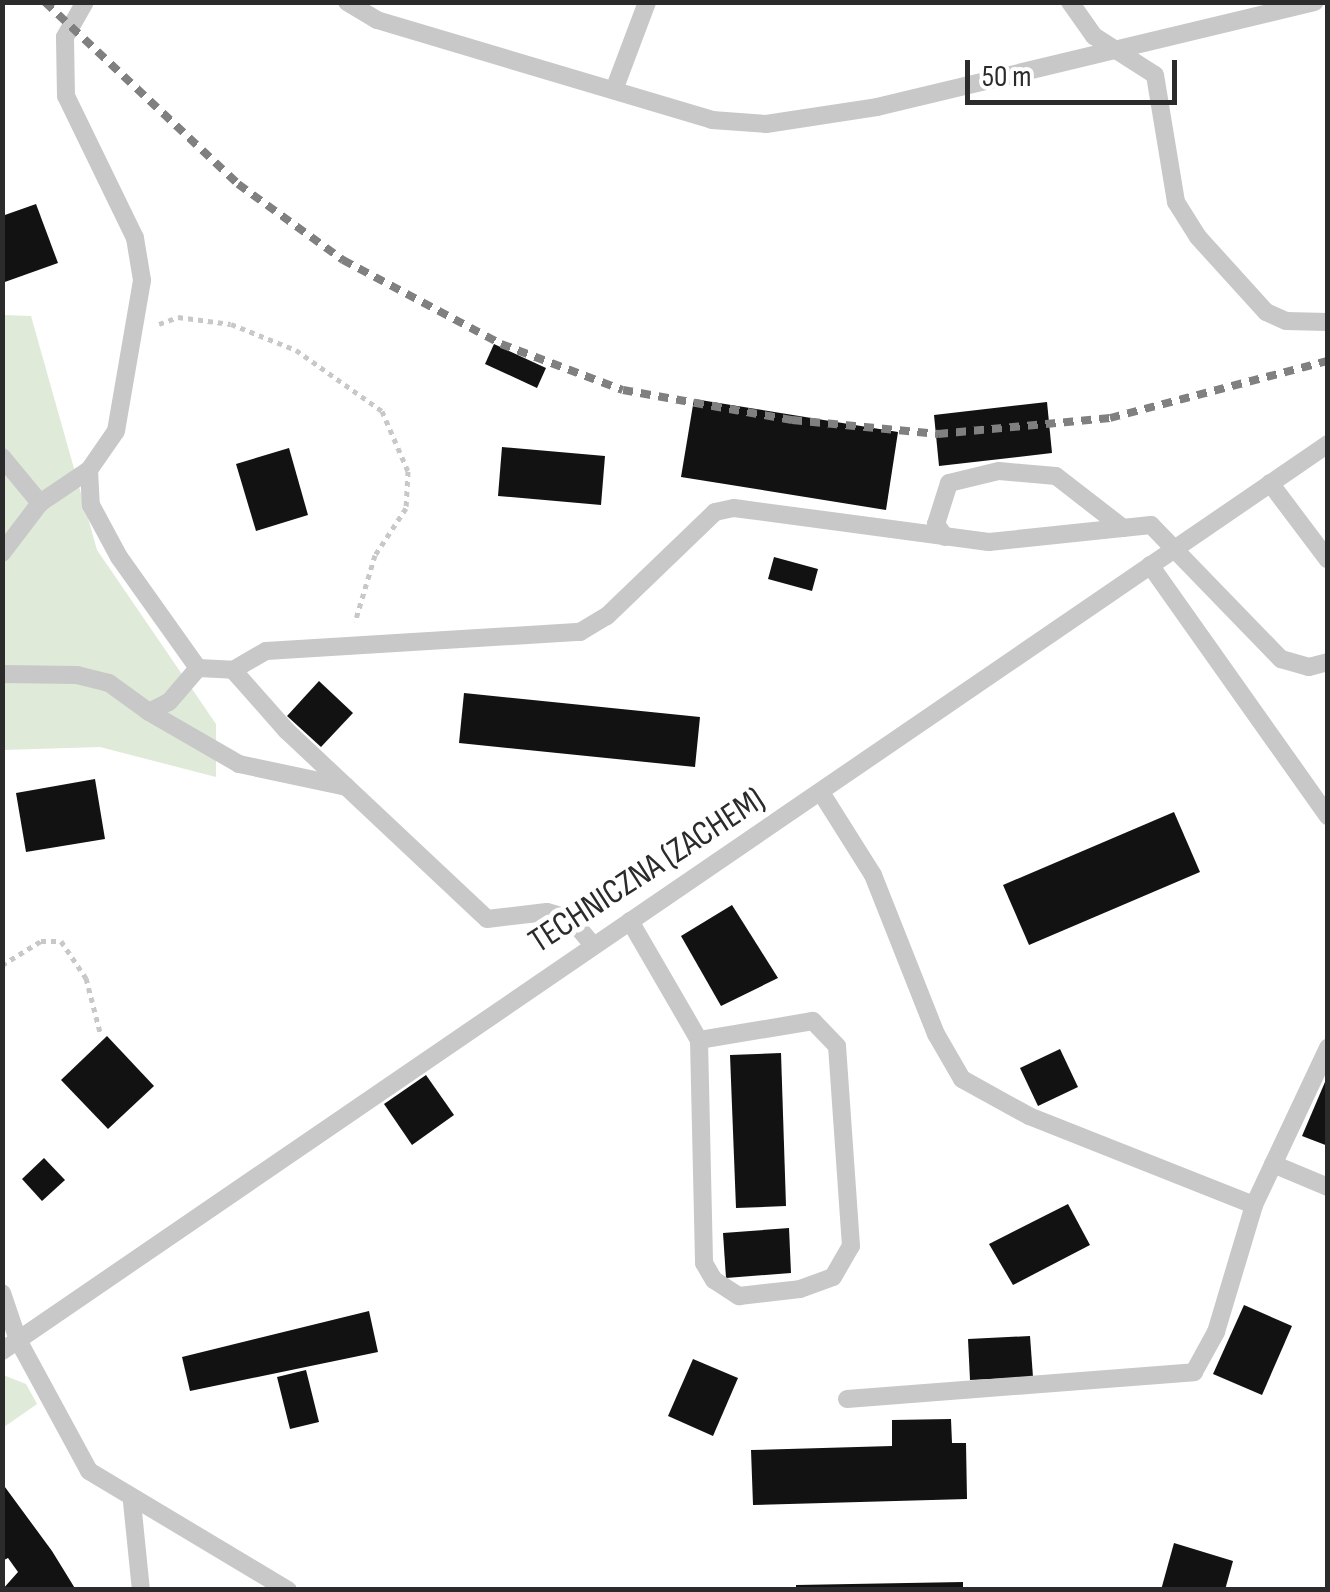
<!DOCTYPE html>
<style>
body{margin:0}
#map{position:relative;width:1330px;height:1592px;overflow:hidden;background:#fff;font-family:"Sofia Sans Condensed",sans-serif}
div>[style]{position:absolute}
.green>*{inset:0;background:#dfead8}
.building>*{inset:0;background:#121212}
.path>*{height:5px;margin-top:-2.5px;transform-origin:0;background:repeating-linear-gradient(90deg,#c8c8c8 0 5px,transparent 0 10px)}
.lane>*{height:18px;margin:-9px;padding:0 9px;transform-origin:9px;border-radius:9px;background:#c8c8c8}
.rail>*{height:8px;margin-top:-4px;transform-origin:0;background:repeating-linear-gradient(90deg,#808080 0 10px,transparent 0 18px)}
span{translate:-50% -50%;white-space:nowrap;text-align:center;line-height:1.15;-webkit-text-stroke:10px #fff;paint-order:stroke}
.street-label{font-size:35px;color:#2b2b2b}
.frame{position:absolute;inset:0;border:5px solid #2b2b2b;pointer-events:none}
.scale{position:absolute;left:965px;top:60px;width:212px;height:45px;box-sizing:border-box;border:5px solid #2b2b2b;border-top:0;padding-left:12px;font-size:30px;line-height:35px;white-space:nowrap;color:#2b2b2b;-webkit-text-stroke:8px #fff;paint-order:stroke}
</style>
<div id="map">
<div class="green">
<div style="clip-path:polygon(3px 315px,31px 316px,97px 550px,216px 724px,216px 777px,100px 747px,3px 750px)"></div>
<div style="clip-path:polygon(3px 1375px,26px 1384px,37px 1404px,4px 1427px)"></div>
</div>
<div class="building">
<div style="clip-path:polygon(36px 204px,58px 263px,2px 283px,2px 216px)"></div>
<div style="clip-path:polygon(494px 344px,546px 368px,537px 388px,485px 364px)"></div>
<div style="clip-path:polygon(694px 399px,898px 432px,886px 510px,681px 477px)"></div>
<div style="clip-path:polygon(1047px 402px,1052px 453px,939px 466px,934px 415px)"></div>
<div style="clip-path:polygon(502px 447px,605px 456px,601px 505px,498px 496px)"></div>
<div style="clip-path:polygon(289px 448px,308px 515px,256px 531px,236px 464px)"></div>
<div style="clip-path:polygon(774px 557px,818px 569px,812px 591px,768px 579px)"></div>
<div style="clip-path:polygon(319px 681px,353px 713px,321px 747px,287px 716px)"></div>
<div style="clip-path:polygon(464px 693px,700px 717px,695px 767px,459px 743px)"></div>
<div style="clip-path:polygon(95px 779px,105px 839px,26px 852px,16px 793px)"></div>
<div style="clip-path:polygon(1174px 812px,1200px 872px,1029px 945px,1003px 885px)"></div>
<div style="clip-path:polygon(732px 905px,778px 978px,721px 1006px,681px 936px)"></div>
<div style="clip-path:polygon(107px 1036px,154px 1086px,108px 1129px,61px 1080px)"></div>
<div style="clip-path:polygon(1060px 1049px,1078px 1087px,1038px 1106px,1020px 1068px)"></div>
<div style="clip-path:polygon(781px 1053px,786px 1206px,736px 1208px,730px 1055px)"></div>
<div style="clip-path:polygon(426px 1075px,454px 1115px,412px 1145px,384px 1104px)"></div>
<div style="clip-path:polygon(1325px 1082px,1328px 1083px,1328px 1146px,1302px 1136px)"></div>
<div style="clip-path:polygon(44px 1158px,65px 1180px,42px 1201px,22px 1179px)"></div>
<div style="clip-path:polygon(1068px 1204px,1090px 1245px,1013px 1285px,989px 1244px)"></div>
<div style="clip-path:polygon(789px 1228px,791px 1273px,726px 1278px,723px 1233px)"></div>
<div style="clip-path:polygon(1244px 1305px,1292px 1326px,1262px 1395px,1213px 1374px)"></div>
<div style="clip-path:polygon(369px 1311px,378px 1352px,190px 1391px,182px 1357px)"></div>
<div style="clip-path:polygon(1030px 1336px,1033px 1377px,970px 1380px,968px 1339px)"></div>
<div style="clip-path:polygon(693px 1359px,738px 1378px,713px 1436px,668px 1416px)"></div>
<div style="clip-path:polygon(306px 1370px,319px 1422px,290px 1429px,277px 1377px)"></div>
<div style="clip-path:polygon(951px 1419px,952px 1443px,966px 1443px,967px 1499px,753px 1505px,751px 1450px,892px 1446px,892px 1420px)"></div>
<div style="clip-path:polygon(2px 1483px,52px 1551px,76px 1590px,2px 1590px,18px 1572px,8px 1558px,2px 1561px)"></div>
<div style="clip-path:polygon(1174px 1543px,1233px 1561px,1225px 1590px,1161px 1590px)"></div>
<div style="clip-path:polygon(963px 1582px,963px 1590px,796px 1590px,796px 1585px)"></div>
</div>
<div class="path">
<div style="left:159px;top:324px;width:20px;rotate:-20deg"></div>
<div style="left:178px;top:317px;width:53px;rotate:7.5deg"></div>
<div style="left:231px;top:324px;width:70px;rotate:21.8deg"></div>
<div style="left:296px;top:350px;width:105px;rotate:35.3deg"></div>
<div style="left:382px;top:411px;width:65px;rotate:66.6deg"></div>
<div style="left:408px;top:471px;width:37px;rotate:93deg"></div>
<div style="left:406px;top:508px;width:56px;rotate:123.4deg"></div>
<div style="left:375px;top:555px;width:70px;rotate:106.6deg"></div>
<div style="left:2px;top:965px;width:46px;rotate:-31.6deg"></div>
<div style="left:41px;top:941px;width:20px"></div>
<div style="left:61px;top:941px;width:45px;rotate:56deg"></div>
<div style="left:86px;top:978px;width:56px;rotate:75.5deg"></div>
</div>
<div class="lane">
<div style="left:347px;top:2px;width:35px;rotate:31deg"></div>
<div style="left:377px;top:20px;width:350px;rotate:16.6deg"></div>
<div style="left:712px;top:120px;width:54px;rotate:4.2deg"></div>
<div style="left:766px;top:124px;width:112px;rotate:-8.7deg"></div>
<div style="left:877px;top:107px;width:450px;rotate:-13.5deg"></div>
<div style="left:1070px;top:2px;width:42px;rotate:54.8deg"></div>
<div style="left:1094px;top:36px;width:72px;rotate:32.6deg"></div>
<div style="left:1155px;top:75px;width:129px;rotate:80.6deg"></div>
<div style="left:1176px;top:202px;width:41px;rotate:57.8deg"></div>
<div style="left:1198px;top:237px;width:101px;rotate:47.8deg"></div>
<div style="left:1266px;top:312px;width:22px;rotate:24deg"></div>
<div style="left:1286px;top:321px;width:42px;rotate:1.4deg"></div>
<div style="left:614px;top:90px;width:94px;rotate:-69.4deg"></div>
<div style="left:2px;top:457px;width:60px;rotate:50.4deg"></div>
<div style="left:40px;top:503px;width:63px;rotate:127.2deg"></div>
<div style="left:89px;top:470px;width:35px;rotate:87deg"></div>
<div style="left:91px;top:505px;width:59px;rotate:61.7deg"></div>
<div style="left:119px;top:557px;width:136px;rotate:54.6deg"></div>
<div style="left:198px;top:668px;width:35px;rotate:3deg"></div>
<div style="left:233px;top:670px;width:81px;rotate:48.5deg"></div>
<div style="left:287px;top:731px;width:274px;rotate:43.2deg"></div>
<div style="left:487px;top:919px;width:60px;rotate:-6.7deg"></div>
<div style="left:547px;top:912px;width:25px;rotate:16deg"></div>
<div style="left:571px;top:919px;width:33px;rotate:50deg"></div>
<div style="left:1270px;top:483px;width:96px;rotate:53deg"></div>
<div style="left:40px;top:503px;width:59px;rotate:-34deg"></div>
<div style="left:89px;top:470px;width:47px;rotate:-55.3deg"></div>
<div style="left:116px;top:431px;width:153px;rotate:-80.2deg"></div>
<div style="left:142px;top:280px;width:43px;rotate:-99.5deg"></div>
<div style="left:135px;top:238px;width:158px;rotate:-115.9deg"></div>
<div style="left:66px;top:96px;width:59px;rotate:-91deg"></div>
<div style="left:65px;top:37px;width:40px;rotate:-60.3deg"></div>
<div style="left:945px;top:537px;width:16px;rotate:-125deg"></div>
<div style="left:936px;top:524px;width:43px;rotate:-72.4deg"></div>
<div style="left:949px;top:483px;width:51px;rotate:-13.5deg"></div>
<div style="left:999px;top:471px;width:57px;rotate:5deg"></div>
<div style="left:1056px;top:476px;width:85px;rotate:37.8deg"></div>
<div style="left:1150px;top:565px;width:308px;rotate:54.7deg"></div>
<div style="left:233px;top:670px;width:38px;rotate:-30deg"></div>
<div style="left:266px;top:651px;width:315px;rotate:-3.5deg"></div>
<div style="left:580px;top:632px;width:31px;rotate:-31deg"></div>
<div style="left:607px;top:616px;width:150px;rotate:-43.9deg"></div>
<div style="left:715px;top:512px;width:19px;rotate:-12deg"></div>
<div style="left:734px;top:508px;width:257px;rotate:7.6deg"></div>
<div style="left:989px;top:542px;width:163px;rotate:-6deg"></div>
<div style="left:1151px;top:525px;width:187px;rotate:45.9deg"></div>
<div style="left:1281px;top:659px;width:29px;rotate:16deg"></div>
<div style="left:1309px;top:667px;width:20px;rotate:-15deg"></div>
<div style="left:2px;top:674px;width:75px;rotate:0.8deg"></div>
<div style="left:77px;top:675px;width:33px;rotate:14deg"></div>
<div style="left:109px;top:683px;width:49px;rotate:35.9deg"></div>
<div style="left:149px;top:712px;width:22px;rotate:-27deg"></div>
<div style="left:169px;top:702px;width:45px;rotate:-49.5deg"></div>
<div style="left:149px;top:712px;width:104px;rotate:30deg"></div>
<div style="left:239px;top:764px;width:110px;rotate:12deg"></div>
<div style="left:822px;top:794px;width:96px;rotate:57.8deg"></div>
<div style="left:873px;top:875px;width:171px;rotate:68.4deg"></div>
<div style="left:936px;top:1034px;width:52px;rotate:60deg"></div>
<div style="left:962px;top:1079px;width:77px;rotate:28.9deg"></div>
<div style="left:1029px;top:1116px;width:242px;rotate:21.6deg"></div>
<div style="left:630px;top:921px;width:138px;rotate:59.9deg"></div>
<div style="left:699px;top:1040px;width:223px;rotate:88.7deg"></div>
<div style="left:704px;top:1263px;width:20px;rotate:60deg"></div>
<div style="left:714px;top:1280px;width:30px;rotate:33deg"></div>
<div style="left:739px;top:1296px;width:61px;rotate:-6.5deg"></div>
<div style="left:800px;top:1289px;width:35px;rotate:-20deg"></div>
<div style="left:833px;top:1277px;width:36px;rotate:-60deg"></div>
<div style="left:851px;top:1246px;width:200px;rotate:-94deg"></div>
<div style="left:837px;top:1046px;width:35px;rotate:-134deg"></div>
<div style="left:813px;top:1021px;width:116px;rotate:170.5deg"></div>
<div style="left:1273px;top:1164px;width:60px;rotate:22.7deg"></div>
<div style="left:2px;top:1293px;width:50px;rotate:71.2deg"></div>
<div style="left:18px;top:1340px;width:149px;rotate:61.5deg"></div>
<div style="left:89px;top:1471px;width:232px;rotate:30.9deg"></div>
<div style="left:2px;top:1351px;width:1607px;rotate:-34.37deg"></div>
<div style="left:847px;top:1399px;width:348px;rotate:-4.4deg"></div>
<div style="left:1194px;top:1372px;width:46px;rotate:-61.2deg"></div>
<div style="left:1216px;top:1332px;width:133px;rotate:-73.3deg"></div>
<div style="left:1254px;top:1205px;width:174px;rotate:-64.8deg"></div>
<div style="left:132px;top:1502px;width:88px;rotate:84.2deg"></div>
</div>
<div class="rail">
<div style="left:45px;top:2px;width:265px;rotate:43.3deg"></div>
<div style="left:238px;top:184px;width:130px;rotate:35.9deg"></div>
<div style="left:343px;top:260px;width:179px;rotate:28deg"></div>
<div style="left:501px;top:344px;width:130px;rotate:20.7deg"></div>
<div style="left:623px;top:390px;width:172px;rotate:10.1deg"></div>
<div style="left:792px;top:420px;width:147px;rotate:5.5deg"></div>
<div style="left:938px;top:434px;width:173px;rotate:-5.3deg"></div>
<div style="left:1110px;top:418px;width:225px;rotate:-14.7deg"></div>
</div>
<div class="street-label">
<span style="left:647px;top:871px;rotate:-33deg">TECHNICZNA (ZACHEM)</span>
</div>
<div class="frame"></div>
<div class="scale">50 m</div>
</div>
